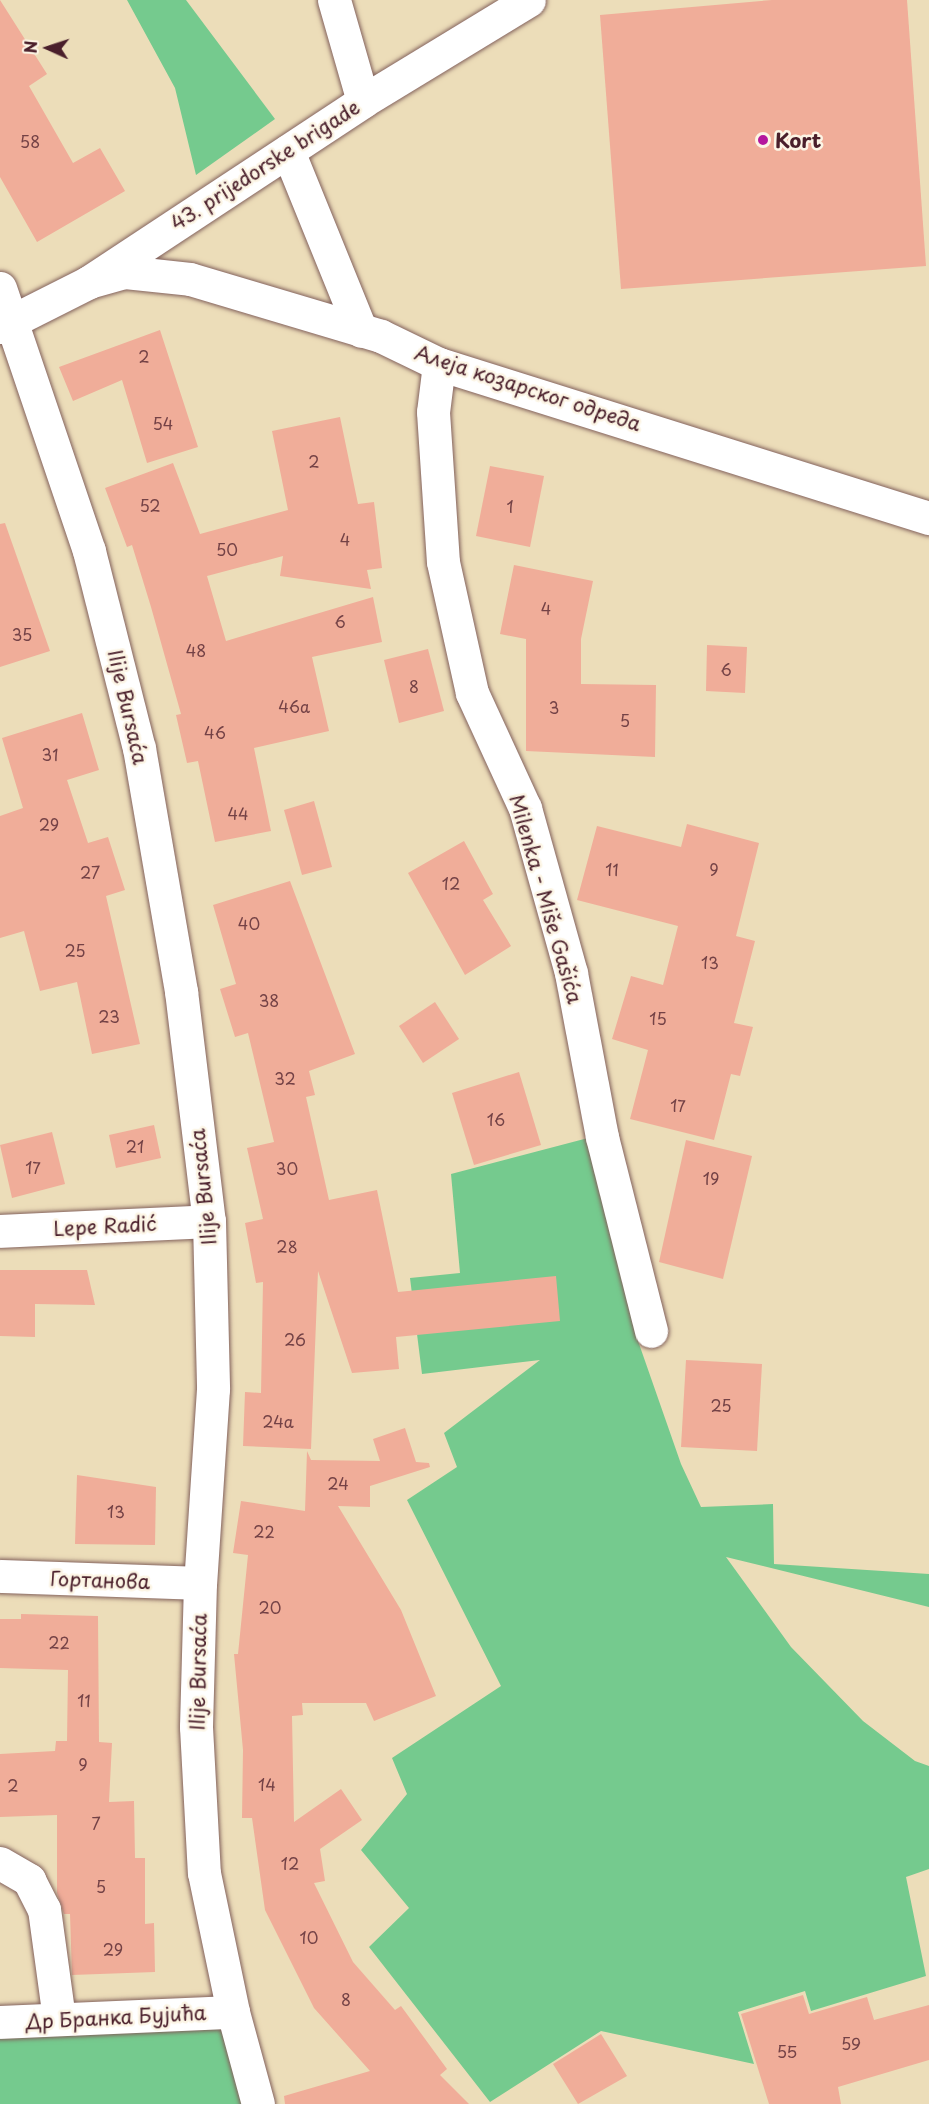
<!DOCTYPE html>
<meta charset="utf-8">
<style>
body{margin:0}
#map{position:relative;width:929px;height:2104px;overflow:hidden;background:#ecddb9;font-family:"Playpen Sans",sans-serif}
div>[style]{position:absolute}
.green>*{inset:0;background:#75ca8e}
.building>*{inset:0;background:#f0ad99}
.roads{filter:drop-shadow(0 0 2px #83625d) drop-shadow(0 0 2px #83625d)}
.minor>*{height:33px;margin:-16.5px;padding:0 16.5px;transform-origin:16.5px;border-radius:16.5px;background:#fff}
.dots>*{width:16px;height:16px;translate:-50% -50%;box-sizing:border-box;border:3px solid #fcf5e5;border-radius:50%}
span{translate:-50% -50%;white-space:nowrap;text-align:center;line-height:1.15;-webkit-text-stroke:5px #fcf5e5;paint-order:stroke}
.number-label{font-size:16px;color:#744246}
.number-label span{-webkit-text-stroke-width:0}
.poi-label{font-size:20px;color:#4a1f2b;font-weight:700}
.left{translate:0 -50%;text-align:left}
.street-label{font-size:20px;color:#4a1f2b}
.north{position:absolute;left:18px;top:18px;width:60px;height:60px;-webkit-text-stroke:4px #fcf5e5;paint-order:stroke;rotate:273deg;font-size:16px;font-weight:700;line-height:24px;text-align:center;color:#4a1f2b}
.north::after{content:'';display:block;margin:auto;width:21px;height:27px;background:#4a1f2b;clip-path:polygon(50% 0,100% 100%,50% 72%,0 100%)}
</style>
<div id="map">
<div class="green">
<div style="clip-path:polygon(127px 0,186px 0,275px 119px,196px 175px,175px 88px)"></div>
<div style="clip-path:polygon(588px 1138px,637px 1338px,681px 1464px,701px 1507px,773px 1504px,774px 1564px,929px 1574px,929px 1607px,726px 1557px,791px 1647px,863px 1721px,915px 1761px,929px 1766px,929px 1869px,906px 1877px,926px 1976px,811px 2011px,805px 1991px,738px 2012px,754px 2064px,601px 2031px,490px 2102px,369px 1947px,409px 1908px,361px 1850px,407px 1794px,392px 1758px,501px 1686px,407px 1500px,457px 1467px,444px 1433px,540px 1360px,422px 1374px,410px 1278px,460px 1273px,451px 1174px)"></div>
<div style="clip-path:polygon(228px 2027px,245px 2104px,0 2104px,0 2038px)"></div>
</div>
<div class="building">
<div style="clip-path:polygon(0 0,47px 74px,29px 86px,73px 163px,100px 148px,125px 191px,37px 242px,0 177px)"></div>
<div style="clip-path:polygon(772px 0,907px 0,926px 266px,621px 289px,600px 15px)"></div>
<div style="clip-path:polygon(160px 330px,198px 447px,147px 463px,122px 380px,73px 401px,59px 367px)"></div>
<div style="clip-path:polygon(340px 417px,358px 504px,374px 502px,382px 568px,367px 570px,371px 589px,280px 576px,283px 556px,207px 576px,226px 641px,373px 597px,382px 642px,312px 657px,329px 731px,254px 748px,271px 831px,215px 842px,198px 761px,187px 763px,176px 715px,181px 714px,151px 607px,132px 545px,127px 547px,105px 488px,173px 463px,200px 534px,288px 510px,272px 431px)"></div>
<div style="clip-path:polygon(490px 466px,544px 476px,530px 547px,476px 536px)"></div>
<div style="clip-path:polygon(5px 523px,50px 651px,0 667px,0 524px)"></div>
<div style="clip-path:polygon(514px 565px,593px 581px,581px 639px,581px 684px,656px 685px,655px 757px,526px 751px,526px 639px,500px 634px)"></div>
<div style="clip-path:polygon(707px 645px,747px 647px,745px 693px,706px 691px)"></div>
<div style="clip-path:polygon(428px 649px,444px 711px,399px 723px,384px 660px)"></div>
<div style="clip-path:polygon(82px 713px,99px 770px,67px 780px,88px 843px,108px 837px,125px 890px,106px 896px,140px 1044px,92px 1054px,77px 982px,40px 991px,24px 931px,0 938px,0 816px,23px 808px,2px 738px)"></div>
<div style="clip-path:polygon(314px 801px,332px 867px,302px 875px,284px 810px)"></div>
<div style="clip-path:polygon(687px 824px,759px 843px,736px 936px,755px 941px,734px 1023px,753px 1027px,740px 1076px,731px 1074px,714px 1140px,630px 1119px,648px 1050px,612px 1039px,631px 976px,663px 985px,678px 926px,577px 900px,597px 826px,681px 847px)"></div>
<div style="clip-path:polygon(464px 841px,493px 894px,483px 900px,511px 946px,465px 975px,408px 873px)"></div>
<div style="clip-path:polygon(290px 881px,355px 1054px,309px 1071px,315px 1095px,306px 1097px,329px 1200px,377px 1190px,398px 1292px,556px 1276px,560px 1321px,396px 1337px,399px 1369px,352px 1373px,318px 1271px,311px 1449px,243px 1446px,245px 1392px,261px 1393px,263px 1282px,256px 1283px,245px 1223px,263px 1219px,247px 1148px,274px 1142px,248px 1033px,235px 1037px,220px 989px,236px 984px,213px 905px)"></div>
<div style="clip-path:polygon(435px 1002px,459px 1039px,423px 1063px,399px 1026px)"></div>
<div style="clip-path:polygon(519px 1072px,541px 1145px,474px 1165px,452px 1093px)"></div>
<div style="clip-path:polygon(154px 1125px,161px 1158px,116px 1168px,109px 1135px)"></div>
<div style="clip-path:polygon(52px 1132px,65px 1184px,12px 1198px,0 1145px)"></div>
<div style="clip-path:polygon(686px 1140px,752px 1156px,723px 1279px,659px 1262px)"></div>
<div style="clip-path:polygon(0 1270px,87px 1270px,95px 1305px,35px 1304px,35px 1337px,0 1336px)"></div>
<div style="clip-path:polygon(686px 1360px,762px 1364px,757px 1451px,681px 1447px)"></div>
<div style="clip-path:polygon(405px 1428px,416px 1462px,429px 1463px,430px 1467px,370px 1486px,370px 1507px,338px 1506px,401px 1610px,436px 1696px,374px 1721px,366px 1703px,302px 1703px,303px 1715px,292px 1716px,294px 1822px,341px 1789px,362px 1820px,320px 1849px,325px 1881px,314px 1883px,353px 1962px,395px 2010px,401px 2006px,447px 2069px,440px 2075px,469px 2104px,285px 2104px,284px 2096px,370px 2071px,314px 2008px,265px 1910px,252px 1818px,242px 1818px,243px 1750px,234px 1654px,238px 1654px,248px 1555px,233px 1553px,241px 1501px,305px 1511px,307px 1451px,311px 1460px,380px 1461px,373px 1439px)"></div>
<div style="clip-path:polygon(77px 1475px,156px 1487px,155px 1545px,75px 1544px)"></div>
<div style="clip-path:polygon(21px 1614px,98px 1616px,99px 1742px,112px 1743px,109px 1802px,134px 1801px,135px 1858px,145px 1858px,145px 1924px,154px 1923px,155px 1972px,72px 1975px,70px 1914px,64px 1914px,57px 1893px,57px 1815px,0 1817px,0 1754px,55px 1751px,56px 1741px,67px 1741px,68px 1670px,0 1668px,0 1619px,21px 1619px)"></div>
<div style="clip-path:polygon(803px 1995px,809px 2014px,867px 1997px,874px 2020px,929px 2005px,929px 2060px,838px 2087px,841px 2104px,769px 2104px,741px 2014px)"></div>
<div style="clip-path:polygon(601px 2034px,627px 2076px,578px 2104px,553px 2064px)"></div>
</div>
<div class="roads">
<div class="minor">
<div style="left:334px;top:0;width:105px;rotate:74deg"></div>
<div style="left:288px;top:151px;width:194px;rotate:67.9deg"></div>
<div style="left:89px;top:282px;width:37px;rotate:-16deg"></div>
<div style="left:125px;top:272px;width:65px;rotate:6.1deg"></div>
<div style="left:190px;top:279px;width:199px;rotate:16.6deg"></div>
<div style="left:381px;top:336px;width:64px;rotate:25.8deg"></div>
<div style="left:439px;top:364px;width:514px;rotate:17.45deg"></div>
<div style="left:0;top:288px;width:278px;rotate:71.3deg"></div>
<div style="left:89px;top:551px;width:203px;rotate:75.8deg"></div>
<div style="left:139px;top:748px;width:247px;rotate:80.2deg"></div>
<div style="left:181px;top:991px;width:232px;rotate:83.1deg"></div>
<div style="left:209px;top:1221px;width:168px;rotate:88.6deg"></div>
<div style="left:213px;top:1389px;width:194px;rotate:93.8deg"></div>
<div style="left:200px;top:1583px;width:144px;rotate:91.6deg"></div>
<div style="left:196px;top:1727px;width:146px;rotate:86.9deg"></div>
<div style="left:204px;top:1873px;width:142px;rotate:78.2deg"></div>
<div style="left:233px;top:2012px;width:95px;rotate:74.8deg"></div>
<div style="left:0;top:327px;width:100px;rotate:-26.8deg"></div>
<div style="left:89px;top:282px;width:328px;rotate:-33.4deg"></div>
<div style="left:363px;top:101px;width:194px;rotate:-31.3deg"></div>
<div style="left:439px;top:364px;width:48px;rotate:97.1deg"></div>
<div style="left:433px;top:412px;width:150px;rotate:86.2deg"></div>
<div style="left:443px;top:562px;width:134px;rotate:77.5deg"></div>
<div style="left:472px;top:693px;width:127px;rotate:65.3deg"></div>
<div style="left:525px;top:808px;width:171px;rotate:74.4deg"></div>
<div style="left:571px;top:973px;width:167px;rotate:79.3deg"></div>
<div style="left:602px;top:1137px;width:200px;rotate:75.8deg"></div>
<div style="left:0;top:1231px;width:209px;rotate:-2.7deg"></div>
<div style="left:0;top:1576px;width:200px;rotate:2deg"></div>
<div style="left:0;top:1863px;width:34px;rotate:30deg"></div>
<div style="left:29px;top:1880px;width:33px;rotate:63deg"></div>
<div style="left:44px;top:1909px;width:111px;rotate:82.2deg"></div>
<div style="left:0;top:2022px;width:233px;rotate:-2.5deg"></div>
</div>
</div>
<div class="dots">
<div style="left:763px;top:140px;background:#b5179e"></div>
</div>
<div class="number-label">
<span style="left:30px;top:141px">58</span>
<span style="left:144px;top:356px">2</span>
<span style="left:163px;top:423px">54</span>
<span style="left:314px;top:461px">2</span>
<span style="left:150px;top:505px">52</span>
<span style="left:510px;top:506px">1</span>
<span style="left:345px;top:539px">4</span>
<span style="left:227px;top:549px">50</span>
<span style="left:546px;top:608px">4</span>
<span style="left:340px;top:621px">6</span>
<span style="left:22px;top:634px">35</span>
<span style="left:196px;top:650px">48</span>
<span style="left:726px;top:669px">6</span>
<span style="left:414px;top:686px">8</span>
<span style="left:294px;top:706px">46a</span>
<span style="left:554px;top:707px">3</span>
<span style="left:625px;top:720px">5</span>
<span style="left:215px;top:732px">46</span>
<span style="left:50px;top:754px">31</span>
<span style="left:238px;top:813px">44</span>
<span style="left:49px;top:824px">29</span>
<span style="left:612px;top:869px">11</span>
<span style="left:714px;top:869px">9</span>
<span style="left:90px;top:872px">27</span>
<span style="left:451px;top:883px">12</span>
<span style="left:249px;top:923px">40</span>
<span style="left:75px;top:950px">25</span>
<span style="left:710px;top:962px">13</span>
<span style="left:269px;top:1000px">38</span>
<span style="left:109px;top:1016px">23</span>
<span style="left:658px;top:1018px">15</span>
<span style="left:285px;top:1078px">32</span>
<span style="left:678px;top:1105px">17</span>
<span style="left:496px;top:1119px">16</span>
<span style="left:135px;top:1146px">21</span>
<span style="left:33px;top:1167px">17</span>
<span style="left:287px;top:1168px">30</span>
<span style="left:711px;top:1178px">19</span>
<span style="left:287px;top:1246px">28</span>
<span style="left:295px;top:1339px">26</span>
<span style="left:721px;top:1405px">25</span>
<span style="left:278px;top:1421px">24a</span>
<span style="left:338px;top:1483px">24</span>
<span style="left:116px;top:1511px">13</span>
<span style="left:264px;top:1531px">22</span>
<span style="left:270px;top:1607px">20</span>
<span style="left:59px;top:1642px">22</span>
<span style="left:84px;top:1700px">11</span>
<span style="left:83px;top:1764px">9</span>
<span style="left:267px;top:1784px">14</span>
<span style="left:13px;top:1785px">2</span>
<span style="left:96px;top:1823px">7</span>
<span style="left:290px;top:1863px">12</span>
<span style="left:101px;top:1886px">5</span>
<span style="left:309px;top:1937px">10</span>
<span style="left:113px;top:1949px">29</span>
<span style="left:346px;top:1999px">8</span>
<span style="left:851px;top:2043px">59</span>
<span style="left:787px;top:2051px">55</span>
</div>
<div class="poi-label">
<span class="left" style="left:775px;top:140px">Kort</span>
</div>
<div class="street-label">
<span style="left:265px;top:165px;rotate:-33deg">43. prijedorske brigade</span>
<span style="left:528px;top:388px;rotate:18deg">Алеја козарског одреда</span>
<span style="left:128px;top:707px;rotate:77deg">Ilije Bursaća</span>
<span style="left:546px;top:899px;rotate:74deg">Milenka - Miše Gašića</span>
<span style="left:203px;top:1187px;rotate:-96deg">Ilije Bursaća</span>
<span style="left:105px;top:1226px;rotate:-3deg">Lepe Radić</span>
<span style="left:100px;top:1580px;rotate:2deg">Гортанова</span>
<span style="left:198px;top:1672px;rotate:-89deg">Ilije Bursaća</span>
<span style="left:116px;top:2017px;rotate:-3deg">Др Бранка Бујића</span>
</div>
<div class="north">N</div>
</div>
